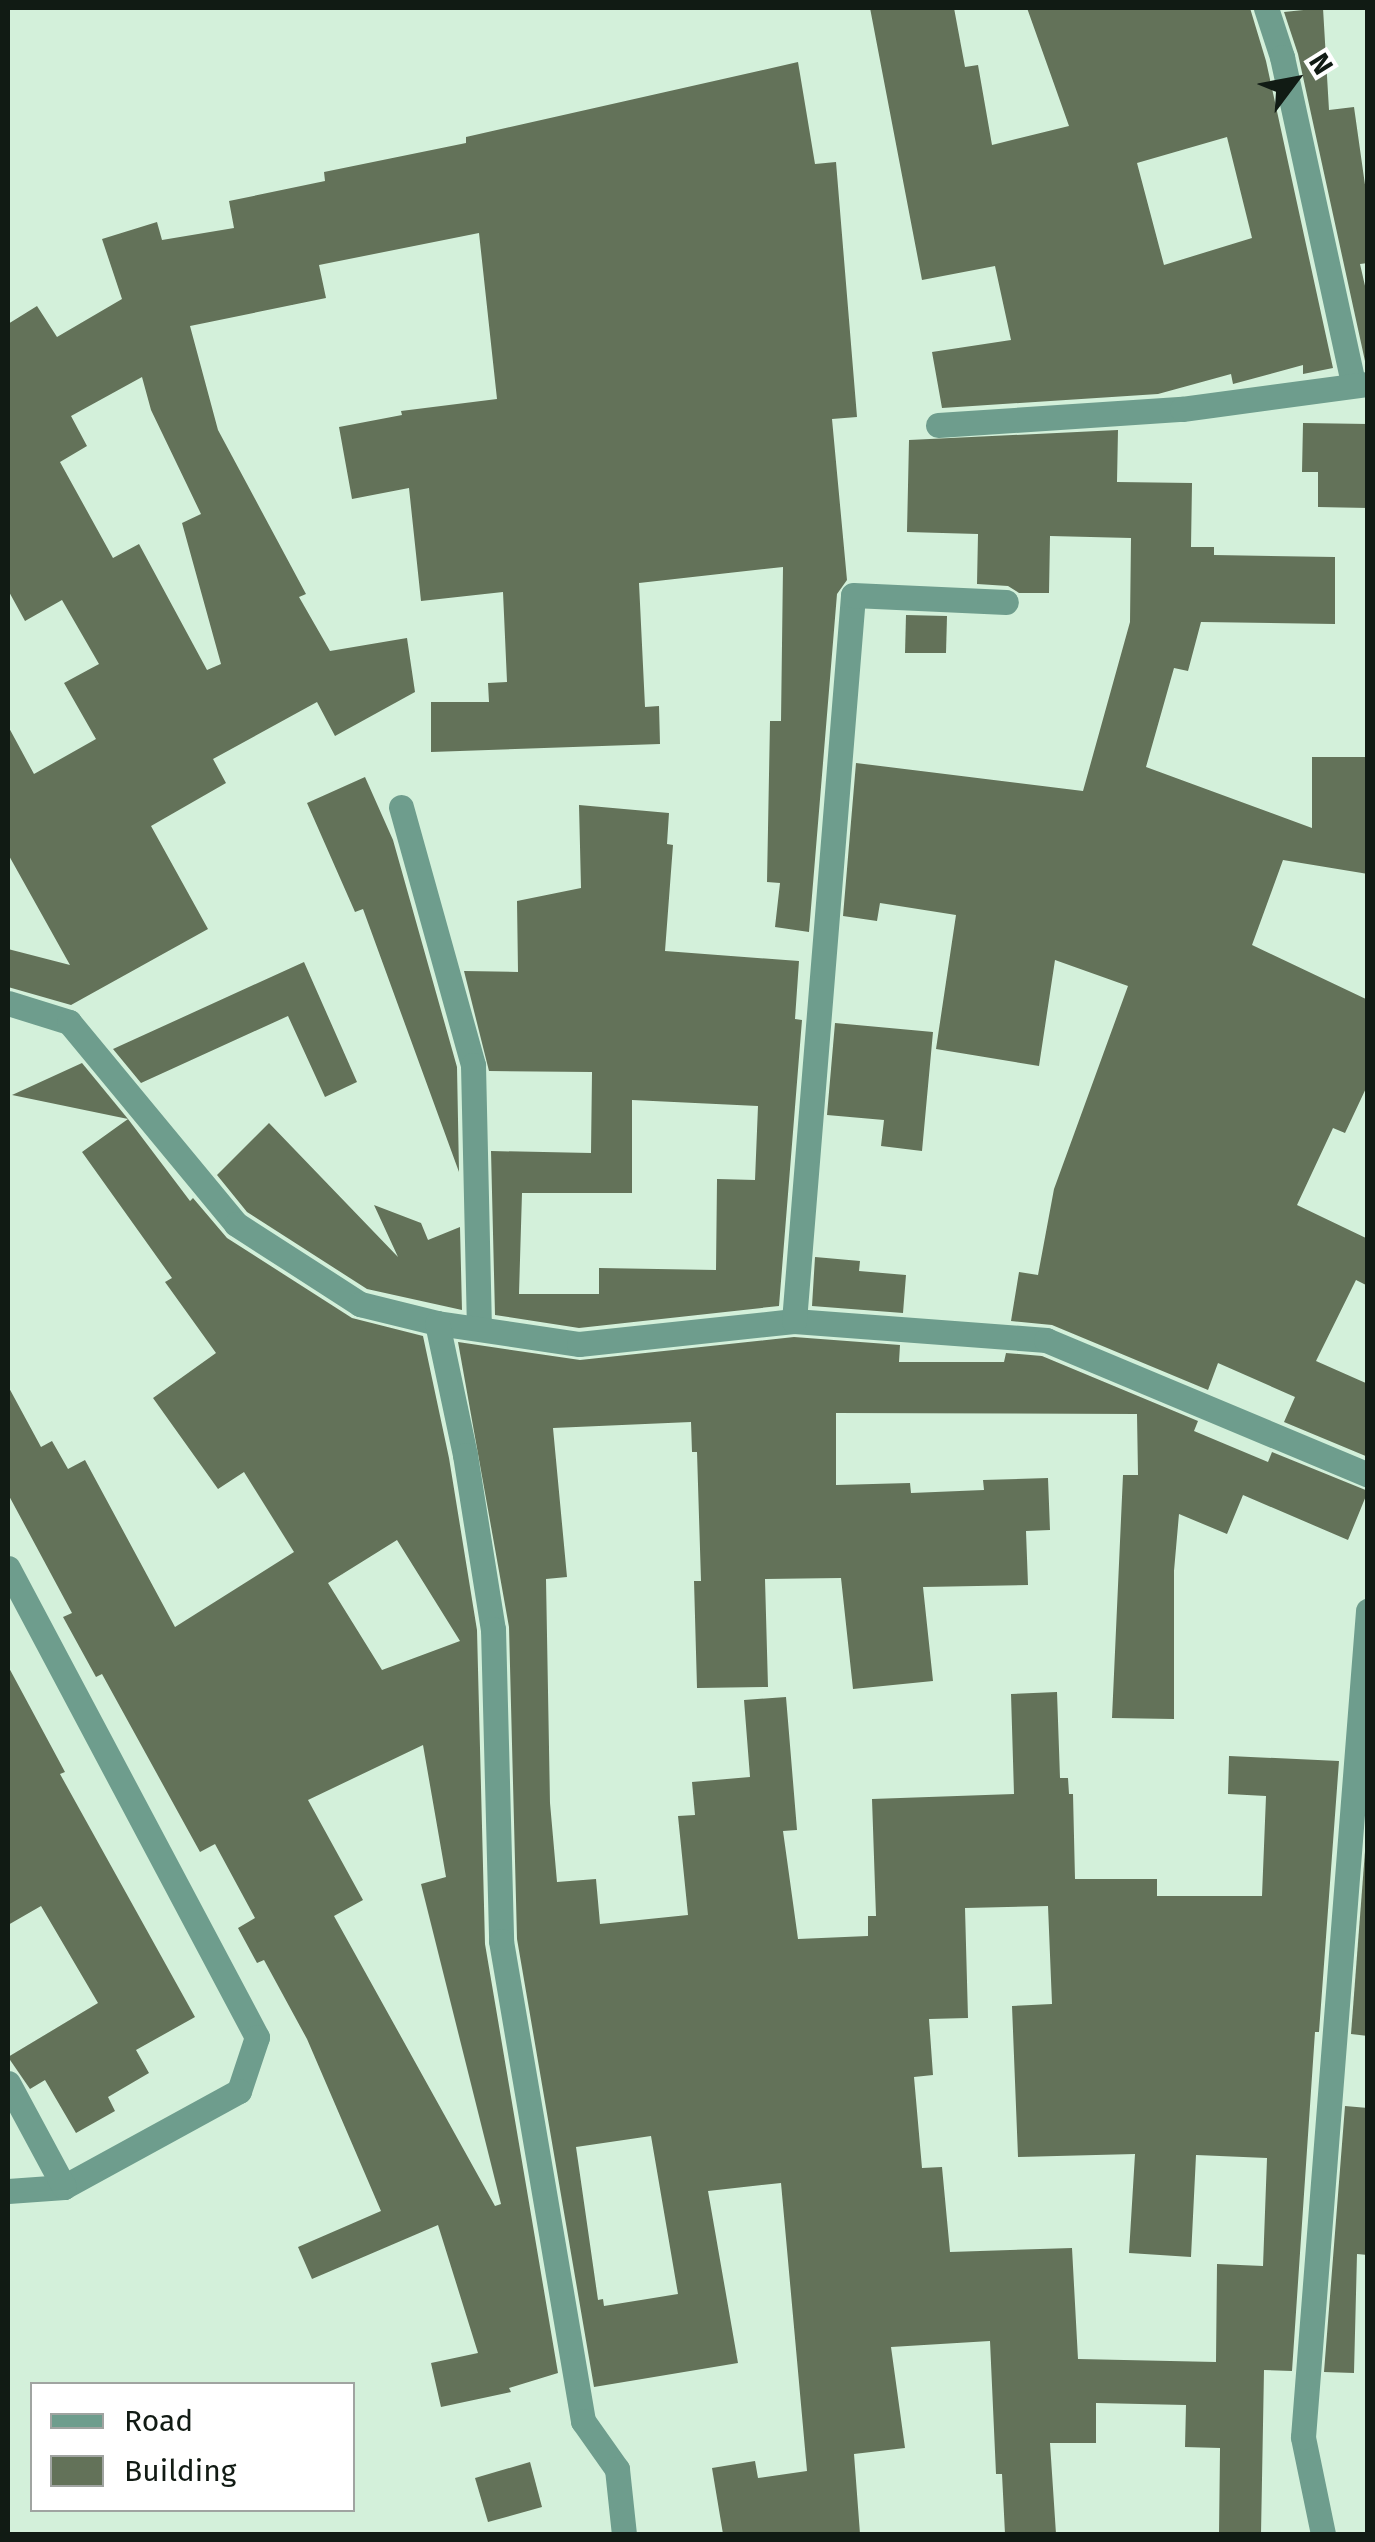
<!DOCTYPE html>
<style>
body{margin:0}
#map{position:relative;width:1375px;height:2542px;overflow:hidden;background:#d3f0da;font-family:"Fira Sans",sans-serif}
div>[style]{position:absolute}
.building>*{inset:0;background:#637259}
.minor>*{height:25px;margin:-12.5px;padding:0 12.5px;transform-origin:12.5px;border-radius:12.5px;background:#6e9d8d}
span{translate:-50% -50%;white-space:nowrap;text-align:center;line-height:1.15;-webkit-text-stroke:10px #fff;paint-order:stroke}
.frame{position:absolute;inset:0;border:10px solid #111b14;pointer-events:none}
.legend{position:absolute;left:30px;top:2382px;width:325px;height:130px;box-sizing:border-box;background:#fff;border:2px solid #a0a4a1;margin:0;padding:12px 18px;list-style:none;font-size:30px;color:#111b14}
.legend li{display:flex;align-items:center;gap:20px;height:50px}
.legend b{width:50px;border:2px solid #a0a4a1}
.north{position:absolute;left:1245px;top:30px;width:100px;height:100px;-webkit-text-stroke:8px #fff;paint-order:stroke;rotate:58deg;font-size:28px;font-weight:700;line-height:40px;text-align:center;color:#111b14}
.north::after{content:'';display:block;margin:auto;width:35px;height:45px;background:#111b14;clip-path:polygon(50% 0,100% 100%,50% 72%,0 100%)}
</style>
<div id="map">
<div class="building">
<div style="clip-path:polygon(evenodd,870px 8px,954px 8px,965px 67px,978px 65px,992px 145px,1069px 126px,1027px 8px,1250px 8px,1266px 61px,1333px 368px,1303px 374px,1303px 365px,1233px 384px,1231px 374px,1158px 394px,942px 408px,932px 352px,1011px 340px,995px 266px,922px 280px,870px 8px,1227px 137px,1252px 238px,1164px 265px,1137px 163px,1227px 137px)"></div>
<div style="clip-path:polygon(1323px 8px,1329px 110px,1354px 107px,1368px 206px,1368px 263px,1360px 264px,1368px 299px,1365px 361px,1298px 54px,1284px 12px)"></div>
<div style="clip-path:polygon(evenodd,798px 62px,815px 164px,836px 162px,857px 417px,832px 419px,847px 580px,837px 594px,809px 932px,775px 927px,780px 883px,767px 882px,770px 721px,781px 721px,783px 567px,639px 583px,645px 707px,659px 706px,660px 744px,431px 752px,431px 702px,489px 702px,488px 683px,507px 682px,503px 592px,421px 601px,409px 488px,352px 499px,339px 427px,402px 415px,401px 411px,497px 399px,479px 233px,319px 265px,326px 298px,190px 326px,218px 430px,306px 594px,299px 597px,330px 651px,407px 638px,415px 692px,335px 736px,317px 702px,213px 759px,226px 783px,151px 826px,208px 929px,71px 1005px,8px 987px,8px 949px,70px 965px,8px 854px,8px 726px,34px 774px,96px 739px,64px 683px,99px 664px,62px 600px,25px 621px,8px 590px,8px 324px,37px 306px,57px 337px,122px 299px,102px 239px,157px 222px,162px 240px,234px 228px,229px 201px,325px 181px,324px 172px,466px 143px,466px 137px,798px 62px,142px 377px,151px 410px,201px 514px,182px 523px,221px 664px,207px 670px,139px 544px,113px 558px,60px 462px,87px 446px,71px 416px,142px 377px)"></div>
<div style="clip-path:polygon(1303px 423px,1368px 424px,1368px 508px,1318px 507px,1318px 472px,1302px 472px)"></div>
<div style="clip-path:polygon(1118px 430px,1117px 482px,1192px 483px,1191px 547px,1214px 547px,1214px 555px,1335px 557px,1335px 624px,1201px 622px,1188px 671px,1174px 668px,1146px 767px,1312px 828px,1312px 757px,1368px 757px,1368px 874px,1283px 860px,1252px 945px,1368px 1000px,1368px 1084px,1345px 1133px,1333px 1128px,1297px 1205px,1368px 1239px,1368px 1286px,1356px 1280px,1316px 1361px,1368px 1384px,1368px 1457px,1284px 1422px,1295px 1397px,1218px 1363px,1208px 1390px,1052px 1325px,1011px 1321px,1019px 1272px,1038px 1275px,1054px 1189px,1128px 986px,1055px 960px,1039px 1066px,936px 1049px,956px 915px,880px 903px,877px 921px,843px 916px,856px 763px,1083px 791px,1130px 622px,1131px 538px,1050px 536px,1049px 593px,1019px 593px,1008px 586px,977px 584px,978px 534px,907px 532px,909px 440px)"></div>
<div style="clip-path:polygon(906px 615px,947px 616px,946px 653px,905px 653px)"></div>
<div style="clip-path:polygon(365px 777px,393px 840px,457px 1067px,459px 1172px,363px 909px,355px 912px,307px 803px)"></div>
<div style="clip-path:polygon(evenodd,579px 805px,669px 813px,667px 844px,673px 845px,665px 951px,799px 961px,795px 1019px,802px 1020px,779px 1306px,579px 1328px,495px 1315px,491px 1151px,591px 1153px,592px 1072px,489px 1071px,464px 971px,518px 972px,517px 901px,581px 888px,579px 805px,632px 1100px,758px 1106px,755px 1180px,717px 1179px,716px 1270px,599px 1268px,599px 1294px,519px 1294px,522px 1193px,632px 1193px,632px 1100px)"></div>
<div style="clip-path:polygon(304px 962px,357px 1082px,325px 1097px,288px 1016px,141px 1083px,113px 1049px)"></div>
<div style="clip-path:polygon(835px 1023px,933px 1032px,922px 1151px,881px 1146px,884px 1120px,827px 1115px)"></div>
<div style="clip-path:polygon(82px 1063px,128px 1119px,12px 1095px)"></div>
<div style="clip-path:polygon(evenodd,128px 1119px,190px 1201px,193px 1198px,227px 1238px,352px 1318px,423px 1336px,449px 1458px,477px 1630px,485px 1944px,558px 2373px,509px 2388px,511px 2392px,441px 2407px,431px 2363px,478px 2353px,438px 2225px,312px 2279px,298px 2247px,381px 2211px,307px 2039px,264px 1960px,257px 1963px,238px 1928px,255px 1918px,215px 1844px,200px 1852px,102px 1674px,96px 1677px,63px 1617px,72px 1613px,8px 1494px,8px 1386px,41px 1447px,52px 1441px,68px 1469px,85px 1460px,175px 1627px,294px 1552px,244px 1472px,218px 1489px,153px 1398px,216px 1353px,165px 1282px,172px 1278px,82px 1152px,128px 1119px,397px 1540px,460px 1641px,382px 1670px,328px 1583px,397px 1540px,128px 1119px,423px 1745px,446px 1877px,421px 1884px,501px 2204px,495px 2206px,334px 1916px,363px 1900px,308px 1800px,423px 1745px)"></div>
<div style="clip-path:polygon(269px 1123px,398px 1257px,374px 1205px,421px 1223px,428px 1240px,460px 1227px,462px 1310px,367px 1289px,247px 1212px,217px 1175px)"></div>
<div style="clip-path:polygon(815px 1257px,860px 1261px,859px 1271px,906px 1275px,903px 1313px,812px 1306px)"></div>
<div style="clip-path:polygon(evenodd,794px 1337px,900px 1345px,899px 1362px,1004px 1362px,1006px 1353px,1042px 1356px,1198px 1421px,1194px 1431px,1268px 1462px,1272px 1452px,1368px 1491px,1348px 1540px,1243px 1495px,1227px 1534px,1179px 1514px,1174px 1571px,1174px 1719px,1112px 1718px,1123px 1475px,1138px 1475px,1137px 1414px,836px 1413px,836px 1485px,910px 1483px,911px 1493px,984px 1490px,983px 1480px,1048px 1478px,1050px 1530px,1026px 1531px,1028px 1585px,923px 1587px,933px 1681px,853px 1689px,841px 1578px,765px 1579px,768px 1687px,697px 1688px,694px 1581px,701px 1581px,697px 1452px,692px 1452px,691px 1422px,553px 1428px,567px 1577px,546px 1579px,550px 1803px,557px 1882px,596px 1879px,600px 1924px,688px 1915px,678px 1816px,695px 1815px,692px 1782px,750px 1777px,744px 1700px,786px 1697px,797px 1830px,783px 1831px,798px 1939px,868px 1936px,868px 1916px,876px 1916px,872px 1799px,1014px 1794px,1011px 1694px,1057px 1692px,1060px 1778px,1068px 1778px,1069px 1794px,1073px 1794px,1075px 1879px,1157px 1879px,1157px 1896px,1262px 1896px,1266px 1796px,1228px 1794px,1229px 1756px,1339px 1761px,1319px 2032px,1315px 2032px,1292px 2371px,1264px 2370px,1261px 2534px,1219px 2534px,1220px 2448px,1185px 2447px,1186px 2405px,1096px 2403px,1096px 2443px,1050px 2443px,1056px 2534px,1005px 2534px,1002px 2474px,996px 2474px,990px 2341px,891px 2347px,905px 2448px,854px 2454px,860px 2534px,723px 2534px,712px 2468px,755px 2461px,758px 2478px,807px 2471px,781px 2183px,708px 2191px,738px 2363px,594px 2387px,517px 1939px,509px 1627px,458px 1342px,580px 1360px,794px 1337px,1048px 1906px,1052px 2004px,1012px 2006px,1018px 2157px,1135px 2154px,1129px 2253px,1191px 2257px,1196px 2155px,1267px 2158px,1263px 2266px,1217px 2264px,1216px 2362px,1078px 2359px,1072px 2248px,950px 2252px,942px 2167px,922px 2168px,914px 2077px,933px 2075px,929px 2019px,968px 2018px,965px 1908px,1048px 1906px,794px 1337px,651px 2136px,678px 2294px,604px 2306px,603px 2299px,598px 2300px,576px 2147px,651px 2136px)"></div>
<div style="clip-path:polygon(8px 1666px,65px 1772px,60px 1774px,195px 2017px,136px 2050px,149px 2073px,108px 2097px,115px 2111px,76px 2133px,45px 2080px,30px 2089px,8px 2057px,98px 2003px,41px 1906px,8px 1925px)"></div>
<div style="clip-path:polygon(1367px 1825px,1368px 1825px,1368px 2036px,1351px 2034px)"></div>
<div style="clip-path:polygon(1345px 2106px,1368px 2108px,1368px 2255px,1357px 2254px,1354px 2373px,1324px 2372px)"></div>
<div style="clip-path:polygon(530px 2462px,542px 2507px,488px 2522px,475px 2478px)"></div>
</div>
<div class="minor">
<div style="left:1266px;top:8px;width:52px;rotate:71.9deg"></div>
<div style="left:1282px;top:57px;width:335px;rotate:77.7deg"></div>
<div style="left:938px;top:425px;width:245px;rotate:-3.8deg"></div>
<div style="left:1182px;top:409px;width:188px;rotate:-7.7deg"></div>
<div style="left:401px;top:807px;width:268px;rotate:74.4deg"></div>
<div style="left:473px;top:1065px;width:263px;rotate:88.7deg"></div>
<div style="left:8px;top:1003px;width:64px;rotate:17.3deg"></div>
<div style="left:69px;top:1022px;width:262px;rotate:50.4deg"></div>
<div style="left:236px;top:1224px;width:148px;rotate:32.8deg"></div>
<div style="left:360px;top:1304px;width:79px;rotate:13.9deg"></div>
<div style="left:437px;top:1323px;width:144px;rotate:8.4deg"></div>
<div style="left:579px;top:1344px;width:216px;rotate:-6.1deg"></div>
<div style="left:794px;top:1321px;width:253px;rotate:4.3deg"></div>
<div style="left:1046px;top:1340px;width:349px;rotate:22.7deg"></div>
<div style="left:794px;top:1321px;width:728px;rotate:-85.35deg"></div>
<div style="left:853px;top:595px;width:153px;rotate:2.6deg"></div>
<div style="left:437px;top:1323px;width:135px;rotate:78deg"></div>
<div style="left:465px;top:1455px;width:176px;rotate:80.9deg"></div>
<div style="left:493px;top:1629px;width:312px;rotate:88.5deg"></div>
<div style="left:501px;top:1941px;width:487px;rotate:80.3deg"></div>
<div style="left:583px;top:2421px;width:59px;rotate:54.7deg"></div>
<div style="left:617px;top:2469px;width:65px;rotate:83.9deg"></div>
<div style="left:8px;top:1568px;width:531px;rotate:62.04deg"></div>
<div style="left:257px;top:2037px;width:57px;rotate:108.4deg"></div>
<div style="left:239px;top:2091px;width:200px;rotate:151.3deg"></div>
<div style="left:64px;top:2187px;width:56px;rotate:175.9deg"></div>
<div style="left:8px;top:2083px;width:118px;rotate:61.7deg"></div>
<div style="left:1323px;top:2534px;width:99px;rotate:-101.7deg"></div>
<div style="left:1303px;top:2437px;width:829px;rotate:-85.5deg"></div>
</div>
<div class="frame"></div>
<ul class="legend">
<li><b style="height:12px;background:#6e9d8d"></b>Road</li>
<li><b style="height:28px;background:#637259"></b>Building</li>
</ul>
<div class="north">N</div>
</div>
